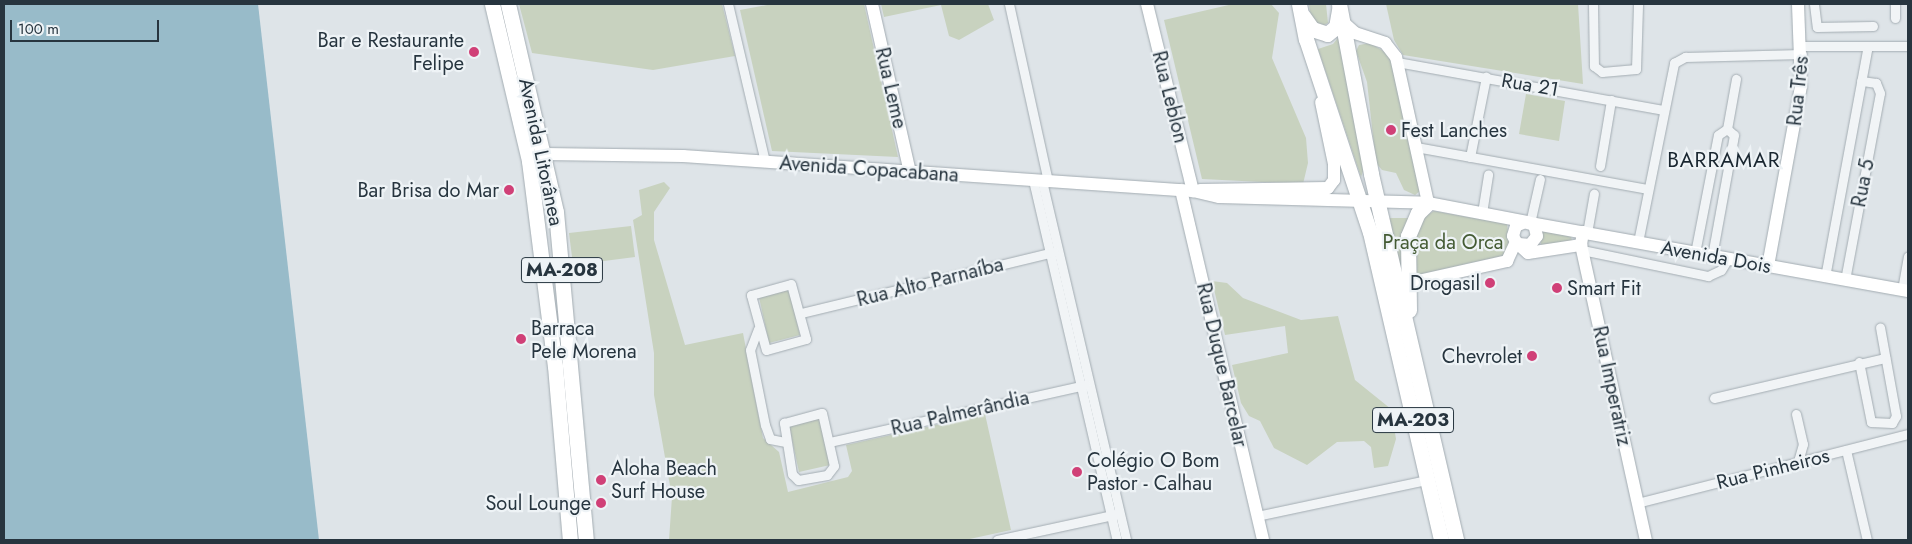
<!DOCTYPE html>
<meta charset="utf-8">
<style>
body{margin:0}
#map{position:relative;width:1912px;height:544px;overflow:hidden;background:#dee4e8;font-family:Jost,sans-serif}
div>[style]{position:absolute}
.green>*{inset:0;background:#c8d2bf}
.water>*{inset:0;background:#98bbc9}
.roads{filter:drop-shadow(0 0 1px #a3acb2) drop-shadow(0 0 1px #a3acb2)}
.street>*{height:9px;margin:-4.5px;padding:0 4.5px;transform-origin:4.5px;border-radius:4.5px;background:#f1f4f6}
.secondary>*{height:12px;margin:-6px;padding:0 6px;transform-origin:6px;border-radius:6px;background:#fff}
.primary>*{height:15px;margin:-7.5px;padding:0 7.5px;transform-origin:7.5px;border-radius:7.5px;background:#fff}
.dots>*{width:14px;height:14px;translate:-50% -50%;box-sizing:border-box;border:2px solid #eef3f6;border-radius:50%}
span{translate:-50% -50%;white-space:nowrap;text-align:center;line-height:1.15;-webkit-text-stroke:4.5px #eef3f6;paint-order:stroke}
.shield-label span{padding:1px 4px;background:#eef3f6;border:1px solid;border-radius:4px;-webkit-text-stroke-width:0}
.shield-label{font-size:19px;color:#27353f;font-weight:700}
.poi-label{font-size:20px;color:#27353f}
.right{translate:-100% -50%;text-align:right}
.left{translate:0 -50%;text-align:left}
.street-label{font-size:20px;color:#27353f}
.park-label{font-size:20px;color:#445b34}
.neighbourhood-label{font-size:21px;color:#192630;letter-spacing:1px}
.frame{position:absolute;inset:0;border:5px solid #27353f;pointer-events:none}
.scale{position:absolute;left:10px;top:20px;width:149px;height:22px;box-sizing:border-box;border:2px solid #27353f;border-top:0;padding-left:6px;font-size:15px;line-height:18px;white-space:nowrap;color:#27353f;-webkit-text-stroke:4px #eef3f6;paint-order:stroke}
</style>
<div id="map">
<div class="green">
<div style="clip-path:polygon(519px 4px,722px 4px,735px 56px,653px 70px,532px 53px)"></div>
<div style="clip-path:polygon(772px 4px,864px 4px,898px 157px,772px 151px,740px 10px)"></div>
<div style="clip-path:polygon(881px 4px,988px 4px,994px 20px,959px 40px,949px 36px,941px 5px,884px 17px)"></div>
<div style="clip-path:polygon(1233px 4px,1271px 4px,1279px 13px,1272px 58px,1306px 138px,1308px 163px,1303px 184px,1202px 179px,1164px 20px)"></div>
<div style="clip-path:polygon(1309px 4px,1326px 4px,1328px 23px,1321px 27px,1311px 18px)"></div>
<div style="clip-path:polygon(1386px 4px,1578px 4px,1583px 84px,1403px 55px,1394px 40px)"></div>
<div style="clip-path:polygon(1341px 34px,1364px 169px,1361px 177px,1318px 49px,1333px 44px)"></div>
<div style="clip-path:polygon(1370px 43px,1390px 55px,1420px 191px,1415px 195px,1404px 190px,1396px 173px,1382px 170px,1376px 163px,1367px 82px,1356px 51px,1359px 45px)"></div>
<div style="clip-path:polygon(1526px 94px,1565px 101px,1559px 141px,1519px 134px)"></div>
<div style="clip-path:polygon(664px 182px,670px 188px,654px 212px,654px 240px,685px 345px,743px 333px,763px 438px,779px 452px,788px 492px,848px 477px,852px 471px,846px 445px,985px 414px,1011px 530px,965px 540px,669px 540px,672px 497px,654px 395px,654px 353px,633px 220px,642px 215px,639px 190px)"></div>
<div style="clip-path:polygon(1434px 211px,1507px 224px,1511px 254px,1417px 275px,1415px 232px,1420px 219px)"></div>
<div style="clip-path:polygon(1388px 218px,1410px 218px,1403px 268px,1400px 269px)"></div>
<div style="clip-path:polygon(631px 226px,635px 257px,573px 265px,569px 233px)"></div>
<div style="clip-path:polygon(1540px 231px,1571px 236px,1572px 241px,1541px 247px)"></div>
<div style="clip-path:polygon(1212px 281px,1227px 283px,1243px 298px,1301px 320px,1338px 316px,1355px 380px,1391px 409px,1396px 439px,1388px 466px,1374px 468px,1371px 447px,1364px 441px,1337px 442px,1307px 465px,1274px 448px,1260px 421px,1249px 416px,1241px 403px,1232px 365px,1288px 353px,1285px 326px,1225px 335px)"></div>
<div style="clip-path:polygon(789px 289px,800px 335px,769px 343px,759px 297px)"></div>
<div style="clip-path:polygon(820px 418px,830px 465px,799px 472px,789px 426px)"></div>
</div>
<div class="water">
<div style="clip-path:polygon(4px 4px,258px 4px,319px 540px,4px 540px)"></div>
</div>
<div class="roads">
<div class="street">
<div style="left:728px;top:4px;width:162px;rotate:76.8deg"></div>
<div style="left:1009px;top:4px;width:181px;rotate:77.6deg"></div>
<div style="left:1593px;top:4px;width:62px;rotate:89.1deg"></div>
<div style="left:1594px;top:66px;width:10px;rotate:37deg"></div>
<div style="left:1602px;top:72px;width:34px;rotate:-5deg"></div>
<div style="left:1636px;top:69px;width:65px;rotate:-88.2deg"></div>
<div style="left:1814px;top:4px;width:23px;rotate:83deg"></div>
<div style="left:1817px;top:27px;width:56px;rotate:-1deg"></div>
<div style="left:1895px;top:4px;width:14px;rotate:90deg"></div>
<div style="left:1802px;top:46px;width:106px"></div>
<div style="left:1397px;top:62px;width:270px;rotate:10.2deg"></div>
<div style="left:1727px;top:129px;width:51px;rotate:-79.8deg"></div>
<div style="left:1416px;top:147px;width:236px;rotate:10.3deg"></div>
<div style="left:1470px;top:157px;width:82px;rotate:-78.7deg"></div>
<div style="left:1600px;top:166px;width:67px;rotate:-80.5deg"></div>
<div style="left:1033px;top:180px;width:370px;rotate:76.9deg"></div>
<div style="left:1042px;top:181px;width:369px;rotate:76.8deg"></div>
<div style="left:1482px;top:213px;width:39px;rotate:-81deg"></div>
<div style="left:1530px;top:223px;width:45px;rotate:-77.2deg"></div>
<div style="left:1587px;top:233px;width:40px;rotate:-80deg"></div>
<div style="left:1638px;top:242px;width:183px;rotate:-78.6deg"></div>
<div style="left:1674px;top:63px;width:13px;rotate:-29deg"></div>
<div style="left:1685px;top:57px;width:117px;rotate:-1.5deg"></div>
<div style="left:1582px;top:250px;width:129px;rotate:11.7deg"></div>
<div style="left:1708px;top:276px;width:14px;rotate:-25deg"></div>
<div style="left:1721px;top:270px;width:13px;rotate:-58deg"></div>
<div style="left:1695px;top:253px;width:120px;rotate:-79deg"></div>
<div style="left:1718px;top:135px;width:11px;rotate:-34deg"></div>
<div style="left:1727px;top:129px;width:9px;rotate:41deg"></div>
<div style="left:1734px;top:135px;width:123px;rotate:100.3deg"></div>
<div style="left:1825px;top:277px;width:235px;rotate:-79.5deg"></div>
<div style="left:1845px;top:280px;width:190px;rotate:-79.4deg"></div>
<div style="left:1880px;top:93px;width:11px;rotate:-112deg"></div>
<div style="left:1876px;top:83px;width:15px;rotate:-172deg"></div>
<div style="left:791px;top:284px;width:57px;rotate:74.7deg"></div>
<div style="left:806px;top:339px;width:41px;rotate:164.6deg"></div>
<div style="left:766px;top:350px;width:57px;rotate:-105.3deg"></div>
<div style="left:751px;top:295px;width:41px;rotate:-15.4deg"></div>
<div style="left:1902px;top:290px;width:34px;rotate:-80deg"></div>
<div style="left:801px;top:313px;width:260px;rotate:-13.6deg"></div>
<div style="left:758px;top:329px;width:22px;rotate:111deg"></div>
<div style="left:750px;top:350px;width:76px;rotate:78.7deg"></div>
<div style="left:765px;top:425px;width:15px;rotate:70deg"></div>
<div style="left:770px;top:439px;width:16px;rotate:11deg"></div>
<div style="left:1859px;top:362px;width:61px;rotate:78.7deg"></div>
<div style="left:1871px;top:422px;width:21px;rotate:3deg"></div>
<div style="left:1892px;top:423px;width:8px;rotate:-60deg"></div>
<div style="left:1896px;top:416px;width:90px;rotate:-100.2deg"></div>
<div style="left:1714px;top:398px;width:176px;rotate:-13.2deg"></div>
<div style="left:822px;top:413px;width:54px;rotate:77.2deg"></div>
<div style="left:834px;top:466px;width:11px;rotate:128deg"></div>
<div style="left:827px;top:475px;width:29px;rotate:170deg"></div>
<div style="left:798px;top:480px;width:8px;rotate:-135deg"></div>
<div style="left:792px;top:474px;width:52px;rotate:-98.9deg"></div>
<div style="left:784px;top:423px;width:39px;rotate:-15deg"></div>
<div style="left:1796px;top:414px;width:31px;rotate:77deg"></div>
<div style="left:1803px;top:444px;width:19px;rotate:106deg"></div>
<div style="left:830px;top:442px;width:262px;rotate:-12.6deg"></div>
<div style="left:1846px;top:450px;width:92px;rotate:76.9deg"></div>
<div style="left:1637px;top:503px;width:280px;rotate:-14.3deg"></div>
<div style="left:1257px;top:516px;width:174px;rotate:-12deg"></div>
<div style="left:997px;top:540px;width:123px;rotate:-12.2deg"></div>
</div>
<div class="secondary">
<div style="left:872px;top:4px;width:172px;rotate:77.3deg"></div>
<div style="left:1147px;top:4px;width:193px;rotate:76.2deg"></div>
<div style="left:1344px;top:23px;width:15px;rotate:42deg"></div>
<div style="left:1355px;top:33px;width:32px;rotate:18deg"></div>
<div style="left:1385px;top:43px;width:18px;rotate:52deg"></div>
<div style="left:1396px;top:57px;width:149px;rotate:77.6deg"></div>
<div style="left:545px;top:154px;width:138px;rotate:0.8deg"></div>
<div style="left:683px;top:156px;width:511px;rotate:3.93deg"></div>
<div style="left:1193px;top:191px;width:27px;rotate:13deg"></div>
<div style="left:1219px;top:197px;width:209px;rotate:1.6deg"></div>
<div style="left:1428px;top:203px;width:102px;rotate:10.8deg"></div>
<div style="left:1181px;top:190px;width:359px;rotate:76.8deg"></div>
<div style="left:1200px;top:190px;width:128px;rotate:-0.9deg"></div>
<div style="left:1328px;top:188px;width:10px;rotate:-53deg"></div>
<div style="left:1334px;top:180px;width:16px;rotate:-90deg"></div>
<div style="left:1334px;top:164px;width:63px;rotate:-101.8deg"></div>
<div style="left:1530px;top:223px;width:384px;rotate:10.2deg"></div>
<div style="left:1583px;top:232px;width:13px;rotate:99deg"></div>
<div style="left:1581px;top:245px;width:302px;rotate:77.6deg"></div>
<div style="left:1519px;top:244px;width:11px;rotate:5deg"></div>
<div style="left:1530px;top:245px;width:11px;rotate:-52deg"></div>
<div style="left:1537px;top:236px;width:11px;rotate:-105deg"></div>
<div style="left:1534px;top:225px;width:9px;rotate:-162deg"></div>
<div style="left:1525px;top:222px;width:10px;rotate:156deg"></div>
<div style="left:1516px;top:226px;width:10px;rotate:107deg"></div>
<div style="left:1513px;top:236px;width:7px;rotate:63deg"></div>
<div style="left:1516px;top:242px;width:16px;rotate:43deg"></div>
<div style="left:1528px;top:253px;width:54px;rotate:-8.6deg"></div>
<div style="left:1768px;top:266px;width:183px;rotate:-79.6deg"></div>
<div style="left:1801px;top:86px;width:82px;rotate:-92.1deg"></div>
<div style="left:1400px;top:285px;width:110px;rotate:-12.6deg"></div>
<div style="left:1507px;top:261px;width:21px;rotate:-65deg"></div>
</div>
<div class="primary">
<div style="left:492px;top:4px;width:161px;rotate:76.7deg"></div>
<div style="left:529px;top:161px;width:207px;rotate:82.8deg"></div>
<div style="left:555px;top:366px;width:175px;rotate:85.1deg"></div>
<div style="left:508px;top:4px;width:213px;rotate:77deg"></div>
<div style="left:556px;top:212px;width:329px;rotate:84.8deg"></div>
<div style="left:1299px;top:4px;width:36px;rotate:79deg"></div>
<div style="left:1306px;top:39px;width:203px;rotate:71.7deg"></div>
<div style="left:1370px;top:232px;width:316px;rotate:77deg"></div>
<div style="left:1339px;top:4px;width:173px;rotate:79.3deg"></div>
<div style="left:1371px;top:174px;width:376px;rotate:76.9deg"></div>
<div style="left:1303px;top:16px;width:16px;rotate:55deg"></div>
<div style="left:1312px;top:29px;width:16px;rotate:18deg"></div>
<div style="left:1327px;top:34px;width:11px;rotate:-38deg"></div>
<div style="left:1336px;top:27px;width:17px;rotate:-80deg"></div>
<div style="left:1409px;top:310px;width:74px;rotate:-90.8deg"></div>
<div style="left:1408px;top:236px;width:25px;rotate:-67deg"></div>
<div style="left:1418px;top:213px;width:14px;rotate:-45deg"></div>
</div>
</div>
<div class="dots">
<div style="left:474px;top:52px;background:#d04077"></div>
<div style="left:1391px;top:130px;background:#d04077"></div>
<div style="left:509px;top:190px;background:#d04077"></div>
<div style="left:1490px;top:283px;background:#d04077"></div>
<div style="left:1557px;top:288px;background:#d04077"></div>
<div style="left:521px;top:339px;background:#d04077"></div>
<div style="left:1532px;top:356px;background:#d04077"></div>
<div style="left:1077px;top:472px;background:#d04077"></div>
<div style="left:601px;top:480px;background:#d04077"></div>
<div style="left:601px;top:503px;background:#d04077"></div>
</div>
<div class="shield-label">
<span style="left:562px;top:270px">MA-208</span>
<span style="left:1413px;top:420px">MA-203</span>
</div>
<div class="poi-label">
<span class="right" style="left:464px;top:52px">Bar e Restaurante<br>Felipe</span>
<span class="left" style="left:1401px;top:130px">Fest Lanches</span>
<span class="right" style="left:499px;top:190px">Bar Brisa do Mar</span>
<span class="right" style="left:1480px;top:283px">Drogasil</span>
<span class="left" style="left:1567px;top:288px">Smart Fit</span>
<span class="left" style="left:531px;top:340px">Barraca<br>Pele Morena</span>
<span class="right" style="left:1522px;top:356px">Chevrolet</span>
<span class="left" style="left:1087px;top:472px">Colégio O Bom<br>Pastor - Calhau</span>
<span class="left" style="left:611px;top:480px">Aloha Beach<br>Surf House</span>
<span class="right" style="left:591px;top:503px">Soul Lounge</span>
</div>
<div class="street-label">
<span style="left:1530px;top:85px;rotate:10deg">Rua 21</span>
<span style="left:891px;top:88px;rotate:77deg">Rua Leme</span>
<span style="left:1798px;top:91px;rotate:-84deg">Rua Três</span>
<span style="left:1170px;top:97px;rotate:76deg">Rua Leblon</span>
<span style="left:541px;top:152px;rotate:78deg">Avenida Litorânea</span>
<span style="left:869px;top:169px;rotate:4deg">Avenida Copacabana</span>
<span style="left:1863px;top:183px;rotate:-79deg">Rua 5</span>
<span style="left:1716px;top:257px;rotate:10deg">Avenida Dois</span>
<span style="left:930px;top:282px;rotate:-14deg">Rua Alto Parnaíba</span>
<span style="left:1222px;top:365px;rotate:77deg">Rua Duque Barcelar</span>
<span style="left:1612px;top:386px;rotate:78deg">Rua Imperatriz</span>
<span style="left:960px;top:413px;rotate:-13deg">Rua Palmerândia</span>
<span style="left:1773px;top:469px;rotate:-14deg">Rua Pinheiros</span>
</div>
<div class="park-label">
<span style="left:1443px;top:242px">Praça da Orca</span>
</div>
<div class="neighbourhood-label">
<span style="left:1724px;top:160px">BARRAMAR</span>
</div>
<div class="frame"></div>
<div class="scale">100 m</div>
</div>
